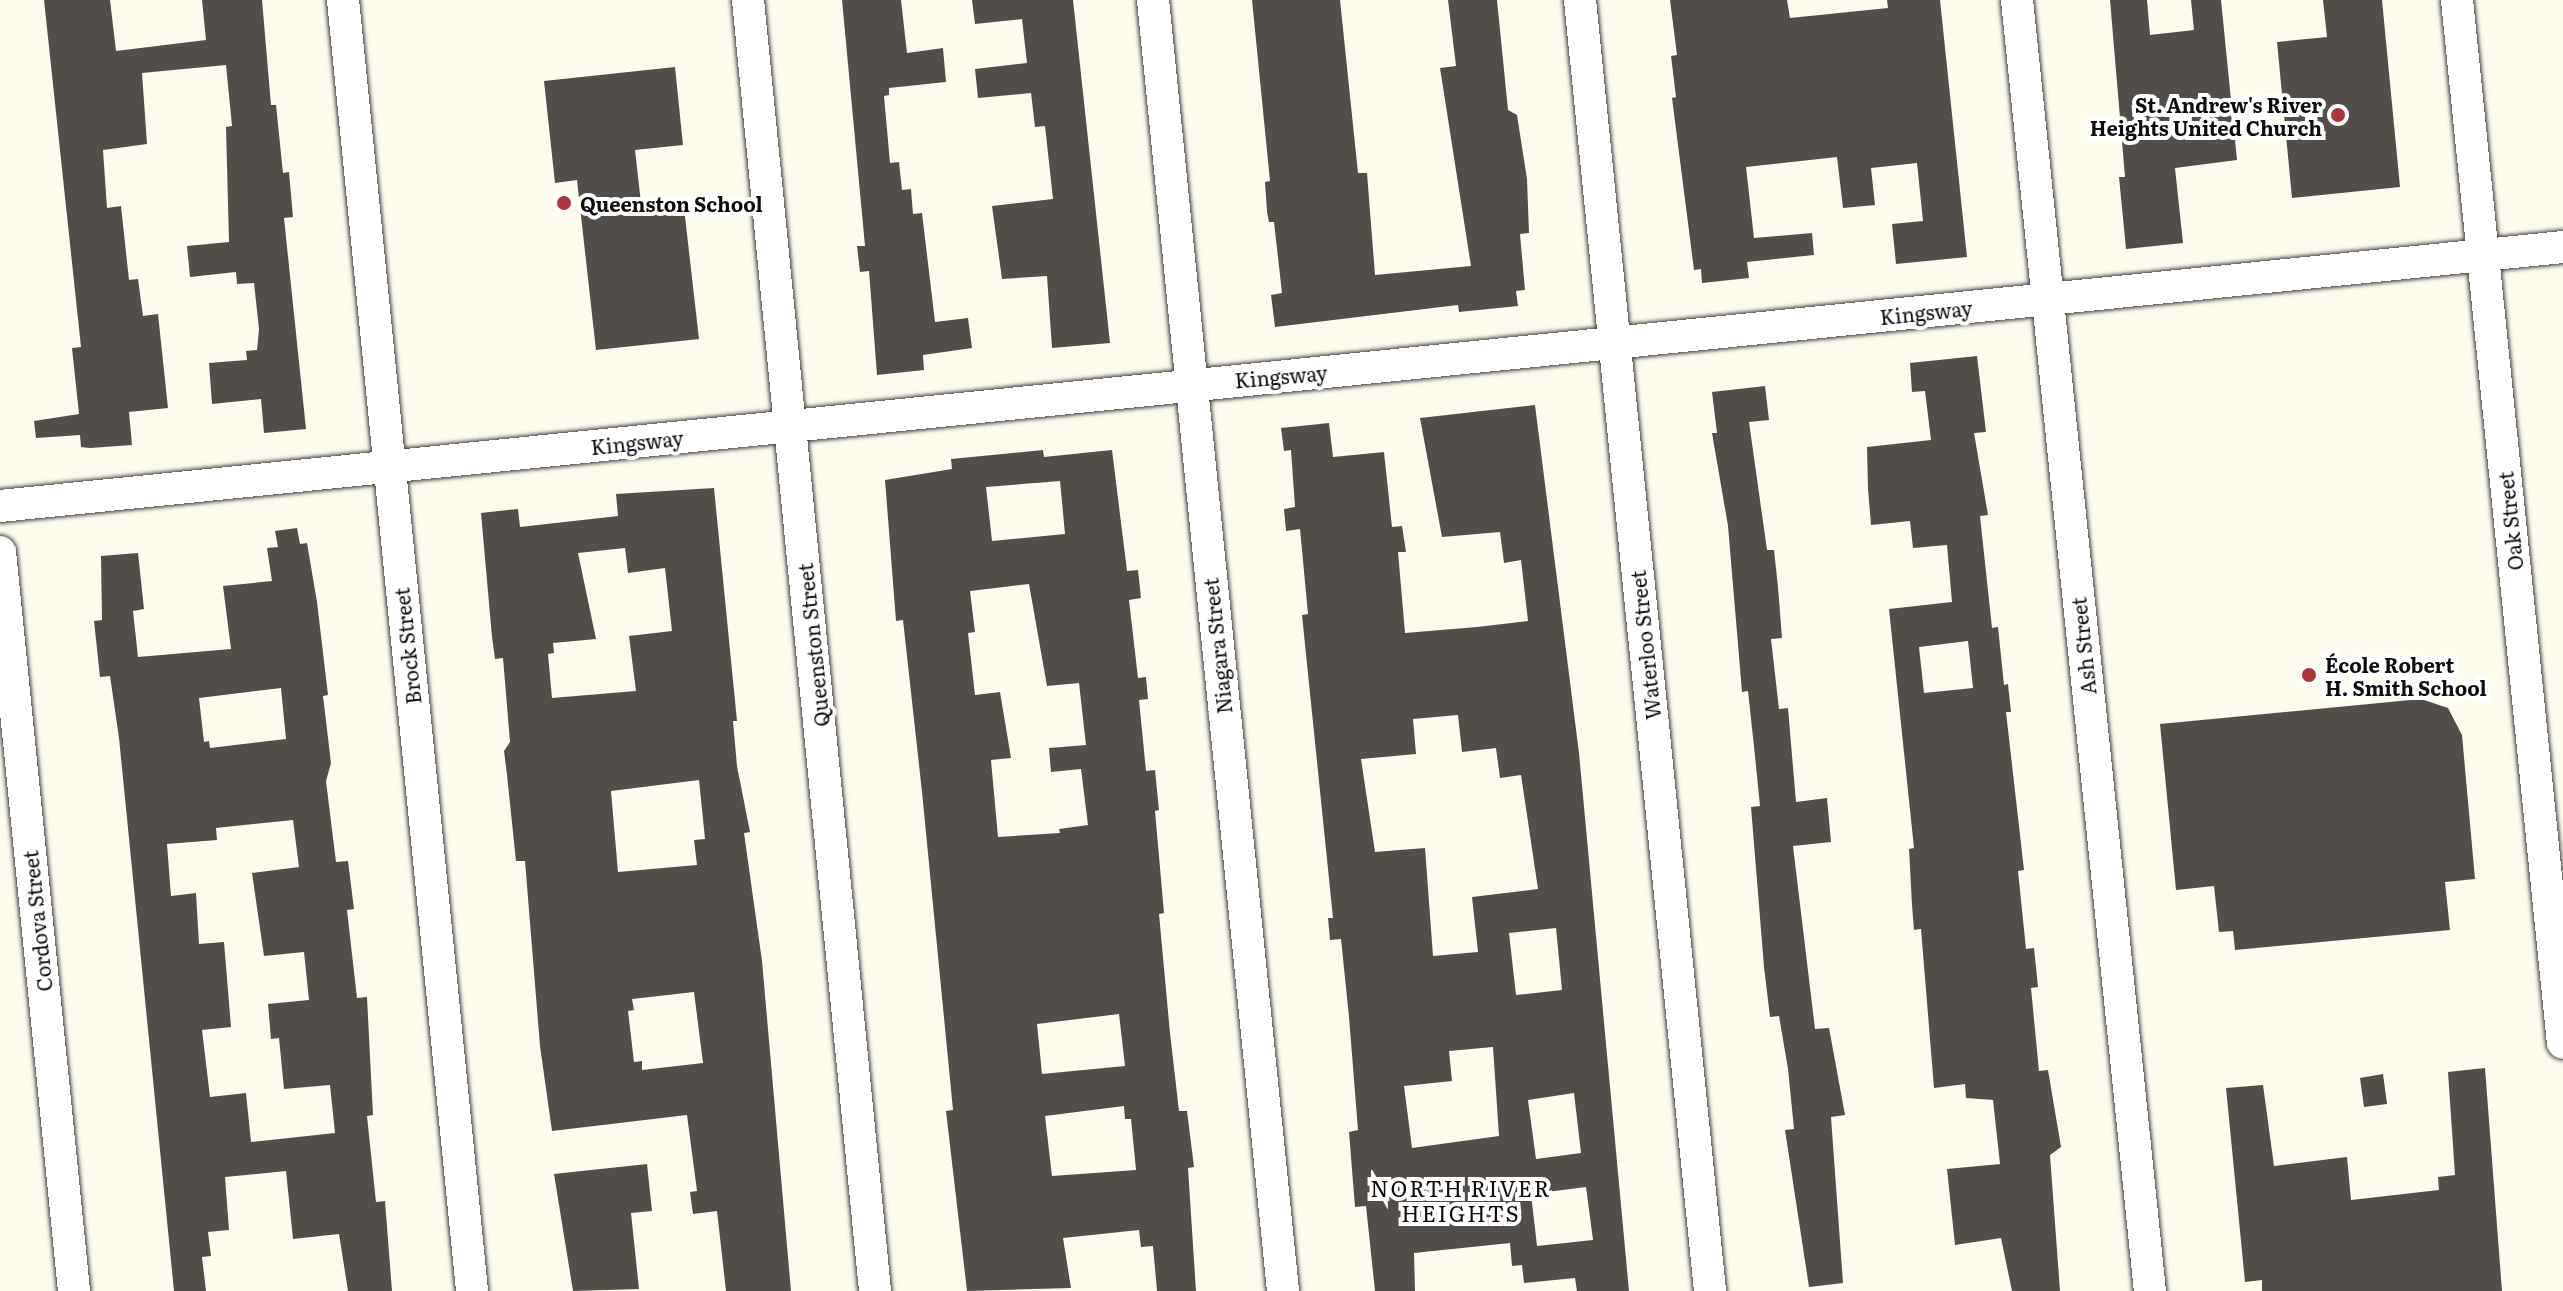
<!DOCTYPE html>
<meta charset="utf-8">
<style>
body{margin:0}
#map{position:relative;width:2563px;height:1291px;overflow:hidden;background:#fdfaee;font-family:Literata,serif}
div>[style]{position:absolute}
.building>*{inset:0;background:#544e4a}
.roads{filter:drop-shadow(0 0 2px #404040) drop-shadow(0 0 2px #404040)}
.street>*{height:32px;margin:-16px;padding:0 16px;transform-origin:16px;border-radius:16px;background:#fff}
.dots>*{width:22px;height:22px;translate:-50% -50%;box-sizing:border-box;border:4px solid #fff;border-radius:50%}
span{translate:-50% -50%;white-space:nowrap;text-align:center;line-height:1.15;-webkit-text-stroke:8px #fff;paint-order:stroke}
.poi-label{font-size:20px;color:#0d0d0d;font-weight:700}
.right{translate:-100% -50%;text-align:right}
.left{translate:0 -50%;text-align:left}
.street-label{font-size:20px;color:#0d0d0d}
.neighbourhood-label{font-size:22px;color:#0d0d0d;letter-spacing:2px}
</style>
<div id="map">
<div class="building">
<div style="clip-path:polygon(44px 0,110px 0,116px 51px,206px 40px,202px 0,262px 0,271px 105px,276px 105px,283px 173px,289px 172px,293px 217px,284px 218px,306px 429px,264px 433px,261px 399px,212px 404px,209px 363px,247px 360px,246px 351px,257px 350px,259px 329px,254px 283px,237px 284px,236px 272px,190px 277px,187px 246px,229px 242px,226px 127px,232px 126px,226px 65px,142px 73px,147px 144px,103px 150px,107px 208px,121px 206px,129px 280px,138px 279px,143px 316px,158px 314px,168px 408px,129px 412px,132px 445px,90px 448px,81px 447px,80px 435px,36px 438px,34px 421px,79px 414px,72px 348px,81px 347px)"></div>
<div style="clip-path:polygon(842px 0,901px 0,907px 53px,943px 48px,946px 82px,889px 88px,889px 95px,884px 96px,890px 163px,899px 162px,902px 190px,911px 189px,913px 214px,922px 213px,935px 322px,968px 318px,972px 348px,923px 355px,924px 370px,877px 375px,869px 271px,860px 272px,857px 246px,865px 246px)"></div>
<div style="clip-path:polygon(972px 0,1073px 0,1110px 343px,1052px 348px,1047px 276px,1002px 279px,992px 206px,1053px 199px,1045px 126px,1035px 127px,1031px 93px,978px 98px,975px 69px,1027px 63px,1022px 19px,975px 24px)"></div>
<div style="clip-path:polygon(1252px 0,1340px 0,1358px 173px,1367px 173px,1375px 275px,1471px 266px,1440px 68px,1456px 66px,1448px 0,1497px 0,1508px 110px,1517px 115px,1527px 179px,1529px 233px,1520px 234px,1525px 290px,1516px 291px,1518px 306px,1459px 312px,1458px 305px,1275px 327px,1271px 295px,1282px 293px,1274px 222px,1269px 222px,1267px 212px,1265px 182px,1270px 181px)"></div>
<div style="clip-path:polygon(1670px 0,1787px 0,1790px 18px,1888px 8px,1887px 0,1940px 0,1967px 257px,1896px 264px,1892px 224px,1923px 221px,1917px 163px,1871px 168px,1875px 205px,1843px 208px,1837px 157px,1746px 167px,1754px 238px,1812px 233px,1814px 255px,1747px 262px,1749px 278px,1702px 283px,1701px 269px,1694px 270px,1672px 98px,1676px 97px,1671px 56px,1677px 55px)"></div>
<div style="clip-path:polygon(2110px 0,2147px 0,2150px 35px,2194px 30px,2191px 0,2221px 0,2237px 160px,2175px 168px,2183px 243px,2126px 249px,2119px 177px,2125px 177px)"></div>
<div style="clip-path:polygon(2323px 0,2382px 0,2400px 187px,2292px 198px,2277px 42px,2327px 37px)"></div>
<div style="clip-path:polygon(675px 67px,683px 145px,635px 150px,641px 203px,683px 199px,699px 339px,596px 350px,577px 180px,555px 183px,544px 81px)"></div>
<div style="clip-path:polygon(evenodd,1977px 356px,1986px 432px,1974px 433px,1988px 515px,1980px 516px,1992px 628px,1998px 627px,2004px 685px,2008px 684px,2011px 712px,2006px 712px,2024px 870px,2018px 871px,2026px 949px,2034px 948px,2038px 987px,2031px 988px,2039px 1071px,2048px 1070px,2061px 1147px,2050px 1155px,2060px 1291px,2012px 1291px,2001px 1238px,1955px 1245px,1947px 1169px,2000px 1164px,1993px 1100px,1966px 1098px,1965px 1084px,1934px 1088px,1921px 929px,1914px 930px,1912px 905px,1909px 849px,1914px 848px,1889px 609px,1952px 602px,1947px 545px,1913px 548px,1910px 521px,1871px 525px,1868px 489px,1867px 447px,1931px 440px,1925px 391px,1912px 392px,1910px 363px,1977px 356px,1968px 641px,1973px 688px,1924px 693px,1919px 647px,1968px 641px)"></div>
<div style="clip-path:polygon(1765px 386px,1769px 420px,1749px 422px,1767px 550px,1774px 550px,1778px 587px,1782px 638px,1771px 639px,1779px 709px,1788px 708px,1796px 802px,1827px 798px,1831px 842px,1793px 846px,1815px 1029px,1829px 1028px,1845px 1115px,1831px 1117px,1843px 1283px,1809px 1287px,1785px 1130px,1794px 1129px,1788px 1069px,1779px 1016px,1770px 1017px,1764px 967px,1751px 807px,1760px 806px,1755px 756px,1748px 691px,1742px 692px,1728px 526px,1712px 433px,1717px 433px,1712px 392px)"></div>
<div style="clip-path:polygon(evenodd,1535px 405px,1579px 753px,1629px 1291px,1577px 1291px,1575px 1278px,1524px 1283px,1522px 1265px,1512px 1266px,1510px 1243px,1414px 1253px,1415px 1291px,1375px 1291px,1366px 1206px,1355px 1207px,1349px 1132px,1358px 1130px,1349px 1017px,1341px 939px,1330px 940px,1328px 918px,1333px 918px,1302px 615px,1308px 614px,1300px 529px,1286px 531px,1284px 509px,1295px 507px,1291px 450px,1284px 451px,1281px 428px,1329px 423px,1333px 457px,1384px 452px,1392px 527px,1402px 526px,1406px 552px,1398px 552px,1405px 633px,1477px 627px,1528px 621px,1521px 560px,1504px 563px,1500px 532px,1442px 537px,1420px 418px,1535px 405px,1458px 715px,1462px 752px,1496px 748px,1500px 778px,1521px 775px,1538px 889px,1472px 897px,1478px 952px,1433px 956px,1425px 848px,1375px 852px,1361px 759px,1416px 754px,1413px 719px,1458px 715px,1535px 405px,1556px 928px,1562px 990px,1516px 995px,1509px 933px,1556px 928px,1535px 405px,1493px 1047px,1499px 1136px,1412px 1148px,1404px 1086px,1452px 1081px,1449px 1051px,1493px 1047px,1535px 405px,1574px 1093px,1581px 1153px,1536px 1159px,1528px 1100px,1574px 1093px,1535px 405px,1586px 1187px,1593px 1240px,1537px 1246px,1531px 1194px,1586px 1187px)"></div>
<div style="clip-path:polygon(evenodd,1043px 450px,1044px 457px,1112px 450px,1127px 571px,1138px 570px,1141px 598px,1129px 600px,1138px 678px,1146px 677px,1148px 699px,1139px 700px,1146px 771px,1155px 770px,1159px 810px,1155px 811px,1164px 913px,1159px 914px,1170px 1033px,1179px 1111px,1187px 1111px,1194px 1167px,1188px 1168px,1196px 1291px,1157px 1291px,1153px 1246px,1141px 1247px,1139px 1230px,1063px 1238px,1071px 1288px,967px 1291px,946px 1111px,953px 1110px,922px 792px,903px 620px,896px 621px,885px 480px,952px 469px,951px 459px,1043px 450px,1060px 481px,1065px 534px,992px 541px,986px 487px,1060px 481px,1043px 450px,1029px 584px,1047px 686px,1079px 683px,1086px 745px,1049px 748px,1051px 772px,1081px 769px,1088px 825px,1059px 829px,1060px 833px,998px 837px,991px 760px,1011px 758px,1000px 692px,975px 695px,968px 633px,975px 632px,970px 591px,1029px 584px,1043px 450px,1119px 1014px,1125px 1066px,1042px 1074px,1037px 1024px,1119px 1014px,1043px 450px,1124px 1106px,1125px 1119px,1131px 1119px,1136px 1170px,1052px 1176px,1045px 1116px,1124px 1106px)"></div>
<div style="clip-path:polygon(evenodd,714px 488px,737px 721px,733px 721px,737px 766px,750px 832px,744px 833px,762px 961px,791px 1291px,726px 1291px,717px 1211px,693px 1214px,690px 1192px,697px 1191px,687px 1115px,552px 1131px,540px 1046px,525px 861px,516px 861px,507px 775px,504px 751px,510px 742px,503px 658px,495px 659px,492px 637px,481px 513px,518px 509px,520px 527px,618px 516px,616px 494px,714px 488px,625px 548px,628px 573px,665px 568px,672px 631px,629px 636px,636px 691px,552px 698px,548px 654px,554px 653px,553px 643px,596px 639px,578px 553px,625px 548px,714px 488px,699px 780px,705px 839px,694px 840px,697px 865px,618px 872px,611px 791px,699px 780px,714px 488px,694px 992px,703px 1063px,642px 1070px,642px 1061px,634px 1062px,628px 1011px,634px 1010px,632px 999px,694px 992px)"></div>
<div style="clip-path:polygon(evenodd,297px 528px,300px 544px,307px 543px,317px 602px,328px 695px,323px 696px,331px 763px,326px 781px,336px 862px,348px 861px,354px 909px,347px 910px,357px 998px,367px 997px,373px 1115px,367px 1116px,376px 1202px,385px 1201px,392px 1291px,348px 1291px,339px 1234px,293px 1239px,286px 1171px,225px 1177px,229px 1230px,208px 1232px,211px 1256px,202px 1257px,206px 1291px,174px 1291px,119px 738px,110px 676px,100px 677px,94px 621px,102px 620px,101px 556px,138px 553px,144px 609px,133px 611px,138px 657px,231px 649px,223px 586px,272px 581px,267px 548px,278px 547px,275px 531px,297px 528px,281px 688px,286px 739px,210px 748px,209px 741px,204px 742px,199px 698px,281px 688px,297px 528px,293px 820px,299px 867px,252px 873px,264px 956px,304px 952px,309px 1000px,268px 1004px,271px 1039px,279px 1038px,284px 1089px,330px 1085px,335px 1133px,251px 1142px,246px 1093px,210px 1097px,202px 1030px,231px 1027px,224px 942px,199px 944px,196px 893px,171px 896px,167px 844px,217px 840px,216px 828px,293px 820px)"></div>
<div style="clip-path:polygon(2421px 699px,2448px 708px,2462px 735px,2475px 879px,2445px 882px,2450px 930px,2235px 950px,2233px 931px,2219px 932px,2214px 886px,2176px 890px,2160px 724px)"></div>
<div style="clip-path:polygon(2485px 1068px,2502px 1291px,2262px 1291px,2262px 1280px,2245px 1282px,2226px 1088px,2263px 1085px,2274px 1166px,2347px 1157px,2351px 1200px,2439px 1190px,2438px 1177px,2455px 1175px,2448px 1072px)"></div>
<div style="clip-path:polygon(2383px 1074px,2387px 1104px,2364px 1107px,2360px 1078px)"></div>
<div style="clip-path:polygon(647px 1164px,652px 1211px,631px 1213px,639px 1289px,573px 1291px,554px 1174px)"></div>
</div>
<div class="roads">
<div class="street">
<div style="left:343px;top:0;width:1297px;rotate:84.29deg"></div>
<div style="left:748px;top:0;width:1297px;rotate:84.38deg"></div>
<div style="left:1153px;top:0;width:1298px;rotate:84.25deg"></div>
<div style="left:1580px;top:0;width:1298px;rotate:84.25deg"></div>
<div style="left:2017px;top:0;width:1298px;rotate:84.12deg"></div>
<div style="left:2457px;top:0;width:1048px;rotate:84.2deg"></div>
<div style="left:0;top:506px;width:2576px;rotate:-5.77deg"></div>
<div style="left:0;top:552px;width:743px;rotate:84.28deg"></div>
</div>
</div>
<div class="dots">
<div style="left:2338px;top:115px;background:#ac353a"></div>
<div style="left:564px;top:203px;background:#ac353a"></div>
<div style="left:2309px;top:675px;background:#ac353a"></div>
</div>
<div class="poi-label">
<span class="right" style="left:2322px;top:116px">St. Andrew's River<br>Heights United Church</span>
<span class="left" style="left:580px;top:203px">Queenston School</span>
<span class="left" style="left:2325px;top:676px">École Robert<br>H. Smith School</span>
</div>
<div class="street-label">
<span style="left:1926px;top:312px;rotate:-6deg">Kingsway</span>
<span style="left:1281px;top:376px;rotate:-5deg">Kingsway</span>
<span style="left:637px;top:442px;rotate:-6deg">Kingsway</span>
<span style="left:2510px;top:521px;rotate:-96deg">Oak Street</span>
<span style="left:813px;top:645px;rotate:-96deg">Queenston Street</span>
<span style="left:1645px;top:645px;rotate:-96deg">Waterloo Street</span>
<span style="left:407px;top:646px;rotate:-96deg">Brock Street</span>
<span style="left:1217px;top:646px;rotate:-96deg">Niagara Street</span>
<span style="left:2083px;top:646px;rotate:-96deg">Ash Street</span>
<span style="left:37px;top:921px;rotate:-96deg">Cordova Street</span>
</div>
<div class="neighbourhood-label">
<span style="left:1461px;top:1200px">NORTH RIVER<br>HEIGHTS</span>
</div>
</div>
